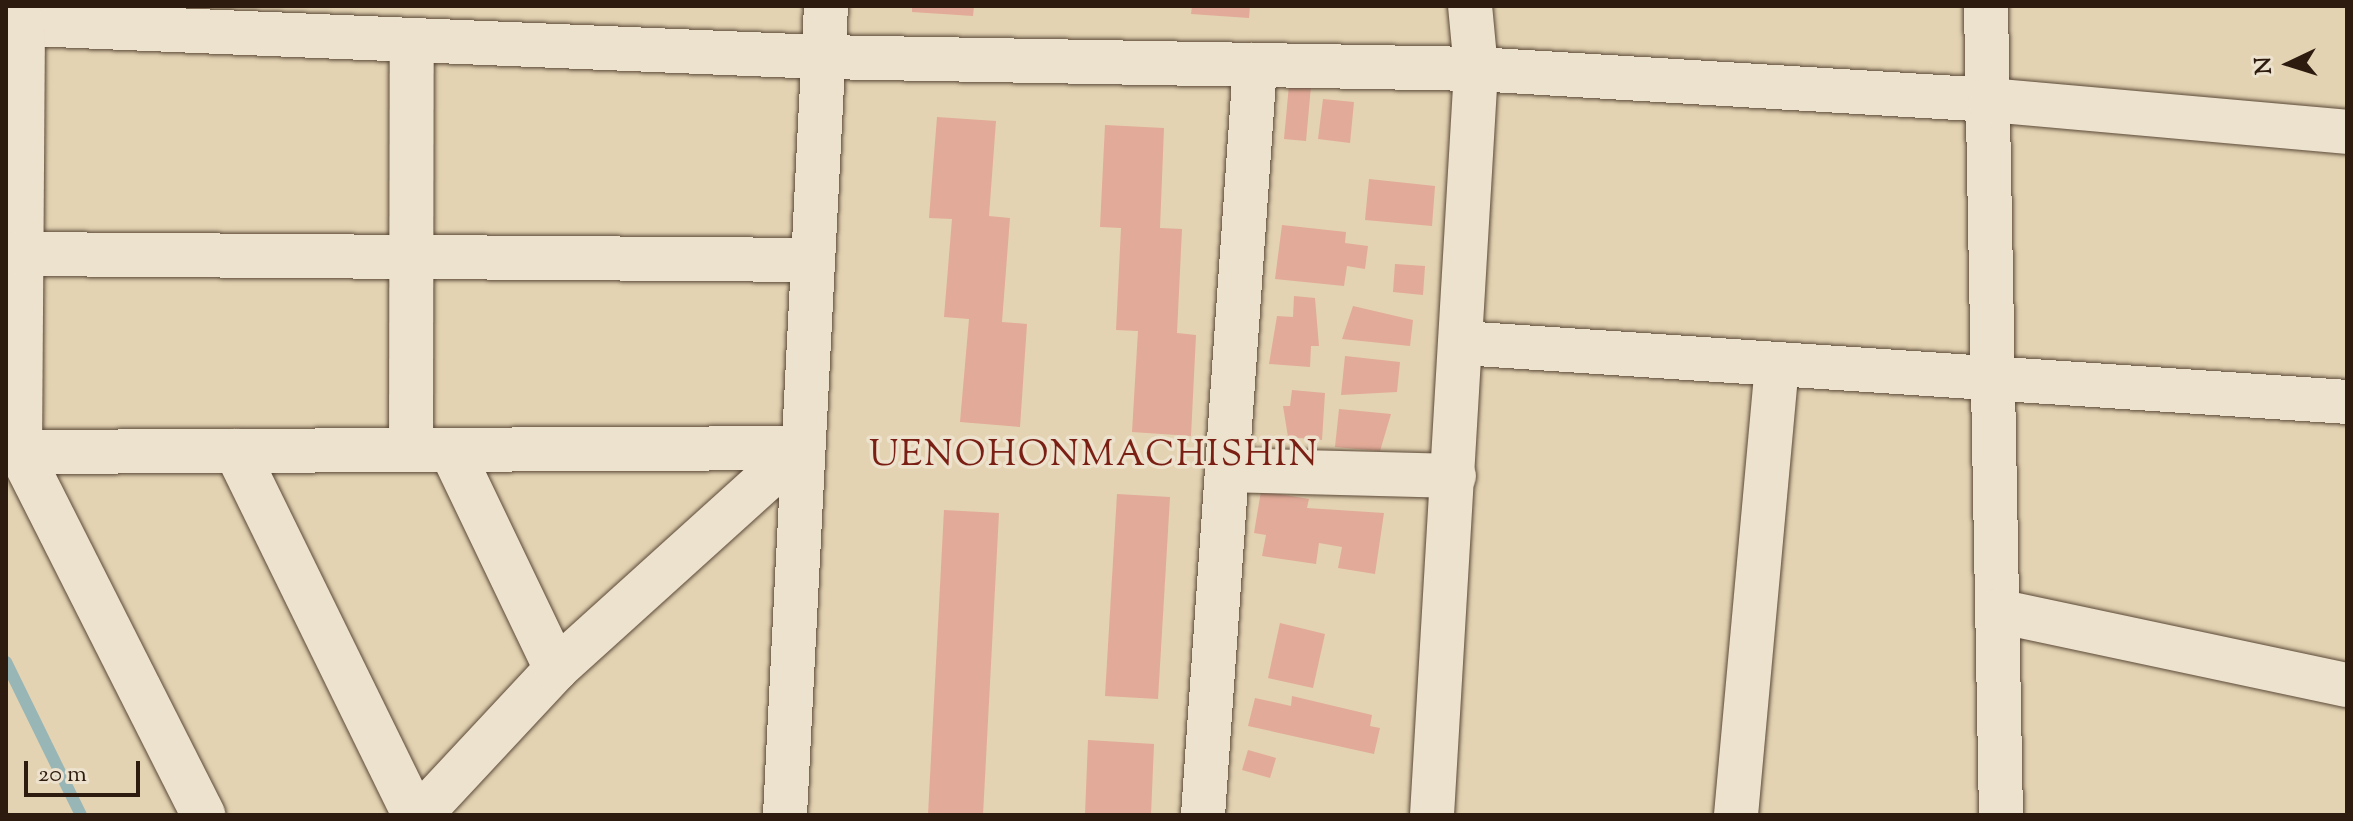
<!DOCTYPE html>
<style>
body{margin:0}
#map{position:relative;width:2353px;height:821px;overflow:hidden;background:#e3d3b2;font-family:"Sorts Mill Goudy",serif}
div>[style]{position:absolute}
.stream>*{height:12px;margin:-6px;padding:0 6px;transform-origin:6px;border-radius:6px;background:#99b6b6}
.building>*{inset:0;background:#e2aa98}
.roads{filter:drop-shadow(0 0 2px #5b4938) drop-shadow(0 0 2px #5b4938)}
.minor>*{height:44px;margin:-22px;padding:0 22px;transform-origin:22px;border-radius:22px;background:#ede2cd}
span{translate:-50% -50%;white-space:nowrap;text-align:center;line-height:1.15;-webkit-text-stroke:7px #ede2cd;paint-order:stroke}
.quarter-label{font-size:36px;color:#7a1f14;letter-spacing:2px}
.frame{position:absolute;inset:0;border:8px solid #2e1b10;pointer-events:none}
.north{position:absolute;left:2249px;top:24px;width:80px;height:80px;-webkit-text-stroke:6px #ede2cd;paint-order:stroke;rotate:266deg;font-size:22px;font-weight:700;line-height:32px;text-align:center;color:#2e1b10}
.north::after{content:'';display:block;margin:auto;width:28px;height:36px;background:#2e1b10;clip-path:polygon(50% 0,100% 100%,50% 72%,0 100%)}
.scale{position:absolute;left:24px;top:761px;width:116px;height:36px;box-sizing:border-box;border:4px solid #2e1b10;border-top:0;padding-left:10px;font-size:24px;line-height:28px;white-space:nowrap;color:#2e1b10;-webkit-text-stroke:6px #ede2cd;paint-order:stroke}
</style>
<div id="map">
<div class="stream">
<div style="left:6px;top:662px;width:170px;rotate:63.9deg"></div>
</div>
<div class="building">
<div style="clip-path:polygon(912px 6px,974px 6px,973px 16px,912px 12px)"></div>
<div style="clip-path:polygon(1192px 6px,1250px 6px,1249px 18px,1191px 14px)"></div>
<div style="clip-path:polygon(1289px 85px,1311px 86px,1306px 141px,1284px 139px)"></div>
<div style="clip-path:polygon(1323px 99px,1354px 102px,1350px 143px,1318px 139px)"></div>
<div style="clip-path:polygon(937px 117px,996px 121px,989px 216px,1010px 218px,1002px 322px,1027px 324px,1020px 427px,960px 422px,969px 319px,944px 317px,952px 219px,929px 218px)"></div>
<div style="clip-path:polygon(1105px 125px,1164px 128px,1160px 228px,1182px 229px,1177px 333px,1196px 335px,1191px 436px,1132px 432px,1138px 331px,1116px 330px,1121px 228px,1100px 227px)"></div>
<div style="clip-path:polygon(1369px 179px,1435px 186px,1432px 226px,1365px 220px)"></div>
<div style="clip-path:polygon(1282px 225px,1346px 232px,1345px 243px,1368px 246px,1365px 269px,1347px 266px,1344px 286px,1275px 279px)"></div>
<div style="clip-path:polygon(1395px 264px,1425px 266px,1423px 295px,1393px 292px)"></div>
<div style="clip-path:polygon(1294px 296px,1315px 298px,1319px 346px,1311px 346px,1310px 367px,1269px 364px,1277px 316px,1293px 317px)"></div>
<div style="clip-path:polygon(1353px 306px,1413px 320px,1410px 346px,1342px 339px)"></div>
<div style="clip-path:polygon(1345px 356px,1400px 362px,1397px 392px,1341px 395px)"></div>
<div style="clip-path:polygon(1292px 390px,1325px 393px,1322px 440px,1288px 437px,1283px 406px,1290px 406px)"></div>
<div style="clip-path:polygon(1339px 409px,1391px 414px,1380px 451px,1335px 447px)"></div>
<div style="clip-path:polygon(1261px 491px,1309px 499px,1307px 508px,1384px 513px,1375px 574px,1338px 568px,1342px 547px,1319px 543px,1316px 564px,1262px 556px,1266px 535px,1254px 533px)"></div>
<div style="clip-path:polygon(1117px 494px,1170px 497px,1158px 699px,1105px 696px)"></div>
<div style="clip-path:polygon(944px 510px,999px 513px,983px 815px,928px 815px)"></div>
<div style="clip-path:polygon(1280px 623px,1325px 634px,1313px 688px,1268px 678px)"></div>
<div style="clip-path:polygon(1292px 696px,1372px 715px,1370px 726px,1380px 728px,1374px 754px,1248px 726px,1255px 698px,1291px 706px)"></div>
<div style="clip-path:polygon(1088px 740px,1154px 744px,1151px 815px,1085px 815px)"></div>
<div style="clip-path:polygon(1248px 750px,1276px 758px,1270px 778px,1242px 770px)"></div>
</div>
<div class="roads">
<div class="minor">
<div style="left:1986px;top:6px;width:809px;rotate:88.94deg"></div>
<div style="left:6px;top:23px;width:817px;rotate:2.39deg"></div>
<div style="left:822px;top:57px;width:654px;rotate:1.05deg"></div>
<div style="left:1476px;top:69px;width:515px;rotate:3.45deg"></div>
<div style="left:1990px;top:100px;width:358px;rotate:5.1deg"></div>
<div style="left:23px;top:24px;width:428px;rotate:90.4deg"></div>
<div style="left:20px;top:452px;width:407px;rotate:63.2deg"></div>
<div style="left:19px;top:254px;width:791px;rotate:0.43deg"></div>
<div style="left:1462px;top:343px;width:887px;rotate:3.81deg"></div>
<div style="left:411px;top:450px;width:410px;rotate:-89.9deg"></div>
<div style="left:236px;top:451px;width:405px;rotate:63.9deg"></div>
<div style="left:20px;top:452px;width:781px;rotate:-0.29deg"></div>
<div style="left:452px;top:452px;width:241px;rotate:64.4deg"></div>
<div style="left:1227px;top:470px;width:227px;rotate:1.5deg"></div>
<div style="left:1998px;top:611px;width:357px;rotate:12deg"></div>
<div style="left:420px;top:815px;width:200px;rotate:-47deg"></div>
<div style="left:556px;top:669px;width:330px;rotate:-42.1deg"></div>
<div style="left:785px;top:815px;width:810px;rotate:-87.1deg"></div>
<div style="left:1203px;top:815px;width:752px;rotate:-86.03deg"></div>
<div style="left:1432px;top:815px;width:747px;rotate:-86.62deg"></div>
<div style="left:1476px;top:69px;width:63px;rotate:-95.4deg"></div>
<div style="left:1736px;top:815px;width:451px;rotate:-84.8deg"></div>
</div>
</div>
<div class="quarter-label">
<span style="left:1094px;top:457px">UENOHONMACHISHIN</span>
</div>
<div class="frame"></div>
<div class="north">N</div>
<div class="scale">20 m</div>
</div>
